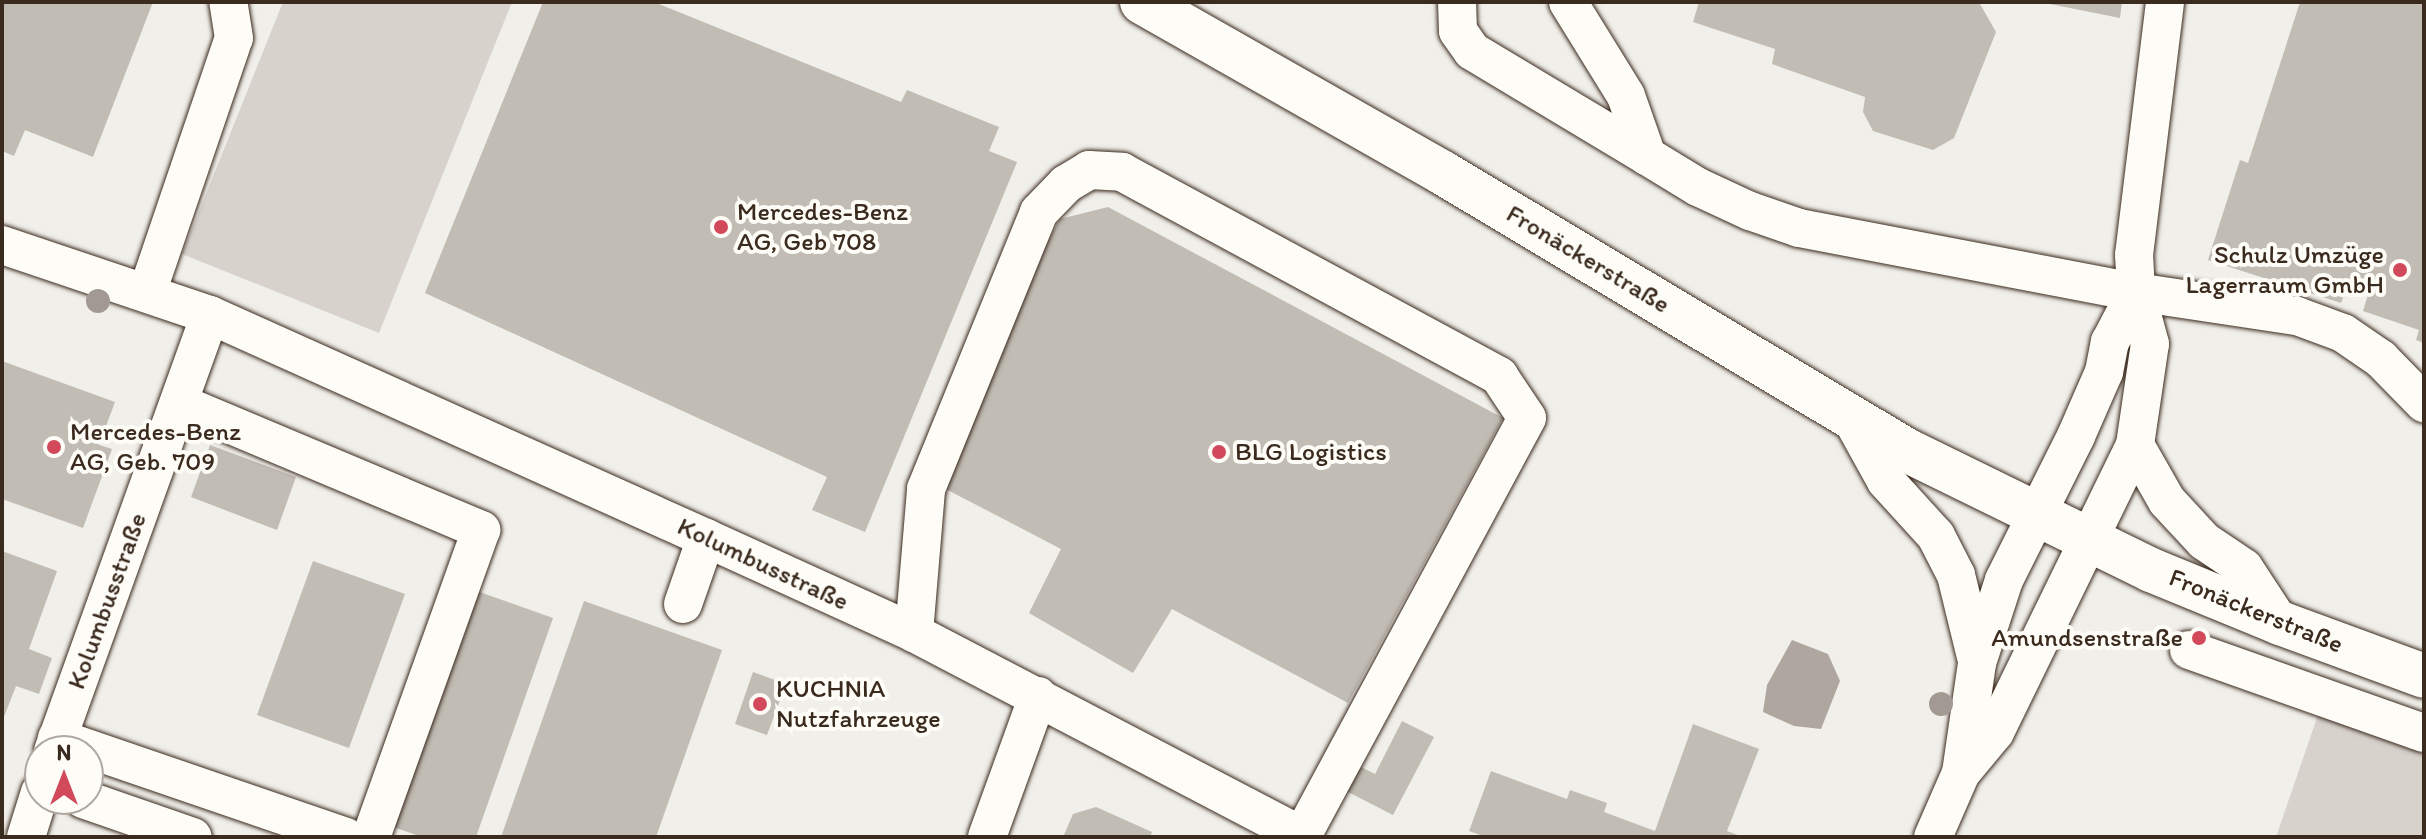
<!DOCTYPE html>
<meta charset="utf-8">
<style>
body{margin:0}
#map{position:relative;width:2426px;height:839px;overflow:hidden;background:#f1efea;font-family:Itim,sans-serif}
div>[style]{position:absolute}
.green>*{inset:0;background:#d7d2cc}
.water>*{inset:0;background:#aea69f}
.building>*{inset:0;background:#c1bcb4}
.roads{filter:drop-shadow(0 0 2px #3b2a1e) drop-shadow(0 0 2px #3b2a1e)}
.minor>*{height:38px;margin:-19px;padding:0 19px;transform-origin:19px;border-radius:19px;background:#fdfcf7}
.major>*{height:44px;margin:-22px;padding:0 22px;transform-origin:22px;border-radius:22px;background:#fdfcf7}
.trees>*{width:24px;height:24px;margin:-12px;border-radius:50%;background:#a29a92}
.dots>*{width:22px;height:22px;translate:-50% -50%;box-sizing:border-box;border:4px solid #fdfcf7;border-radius:50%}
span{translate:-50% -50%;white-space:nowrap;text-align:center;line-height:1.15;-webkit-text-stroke:8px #fdfcf7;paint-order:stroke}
.poi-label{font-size:26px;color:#3b2a1e}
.left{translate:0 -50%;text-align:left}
.right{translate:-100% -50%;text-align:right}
.street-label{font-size:26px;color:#3b2a1e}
.frame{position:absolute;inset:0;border:4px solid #3b2a1e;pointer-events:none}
.north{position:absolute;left:24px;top:735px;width:80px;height:80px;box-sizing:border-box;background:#fdfcf7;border:2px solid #afa8a0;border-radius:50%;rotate:0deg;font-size:22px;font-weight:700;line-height:32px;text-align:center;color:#3b2a1e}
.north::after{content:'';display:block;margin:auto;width:28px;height:36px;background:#d1495b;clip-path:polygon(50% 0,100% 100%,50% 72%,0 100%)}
</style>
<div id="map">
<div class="green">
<div style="clip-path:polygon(283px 2px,512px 2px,379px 333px,182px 254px)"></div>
<div style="clip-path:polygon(2320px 709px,2424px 743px,2424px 837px,2276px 837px)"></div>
</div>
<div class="water">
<div style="clip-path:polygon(1792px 640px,1828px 654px,1840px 681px,1821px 729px,1794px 726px,1763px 712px,1767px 685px)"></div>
</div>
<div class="building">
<div style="clip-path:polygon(2px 2px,153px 2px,93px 157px,25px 130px,14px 156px,2px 151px)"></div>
<div style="clip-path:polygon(543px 2px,654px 2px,901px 102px,907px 90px,999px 127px,989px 151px,1017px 162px,865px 532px,812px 510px,827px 477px,425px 293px)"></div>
<div style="clip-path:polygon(1699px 2px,1973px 2px,1980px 4px,1996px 32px,1954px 138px,1933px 150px,1873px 131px,1863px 112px,1865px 97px,1772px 64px,1775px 49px,1693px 22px)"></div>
<div style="clip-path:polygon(2040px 2px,2122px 2px,2120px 18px)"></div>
<div style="clip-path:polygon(2300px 2px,2424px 2px,2424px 343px,2416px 340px,2419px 330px,2363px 311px,2369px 291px,2348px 284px,2341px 303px,2208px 260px,2240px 160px,2248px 163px)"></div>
<div style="clip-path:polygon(1108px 207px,1503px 418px,1348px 703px,1172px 609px,1133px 673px,1029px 613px,1061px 549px,940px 486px,998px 332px,1060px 219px)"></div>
<div style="clip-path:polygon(2px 361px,115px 402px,99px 445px,112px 449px,83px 528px,2px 499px)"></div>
<div style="clip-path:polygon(210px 445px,296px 477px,277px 530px,191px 497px)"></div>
<div style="clip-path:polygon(2px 551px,57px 571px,29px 649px,52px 658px,39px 694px,16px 686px,2px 722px)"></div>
<div style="clip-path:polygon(313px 561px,405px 594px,349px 748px,257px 715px)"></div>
<div style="clip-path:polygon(468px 588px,553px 618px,476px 837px,422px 837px,385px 824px)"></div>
<div style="clip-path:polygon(584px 601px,722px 650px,656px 837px,501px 837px)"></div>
<div style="clip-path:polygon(753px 672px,786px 684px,767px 735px,735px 724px)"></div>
<div style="clip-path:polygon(1402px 721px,1434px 737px,1393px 815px,1346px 791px,1359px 766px,1375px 774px)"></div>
<div style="clip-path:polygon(1693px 724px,1759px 749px,1727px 831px,1743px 837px,1486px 837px,1469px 831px,1491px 771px,1567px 799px,1570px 790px,1607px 803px,1604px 812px,1655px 831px)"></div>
<div style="clip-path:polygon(1096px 807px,1152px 832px,1150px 837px,1063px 837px,1073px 814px)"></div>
</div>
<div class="roads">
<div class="minor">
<div style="left:1457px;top:2px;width:29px;rotate:88deg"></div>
<div style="left:1458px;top:31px;width:24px;rotate:55deg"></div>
<div style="left:1472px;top:51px;width:204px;rotate:31deg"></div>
<div style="left:1568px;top:2px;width:110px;rotate:58.3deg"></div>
<div style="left:1626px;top:96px;width:64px;rotate:70.7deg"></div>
<div style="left:1647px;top:156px;width:60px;rotate:31.3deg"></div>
<div style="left:1698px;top:187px;width:57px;rotate:24.8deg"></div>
<div style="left:1750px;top:211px;width:52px;rotate:19.1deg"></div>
<div style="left:1799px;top:228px;width:343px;rotate:10.8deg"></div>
<div style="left:2136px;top:292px;width:163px;rotate:8.5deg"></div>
<div style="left:2297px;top:316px;width:49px;rotate:20.3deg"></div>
<div style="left:2343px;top:333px;width:46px;rotate:34.4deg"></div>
<div style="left:2381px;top:359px;width:62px;rotate:45.7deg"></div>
<div style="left:2px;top:245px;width:219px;rotate:18.6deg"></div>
<div style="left:210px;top:315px;width:544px;rotate:24.21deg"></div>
<div style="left:706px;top:538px;width:229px;rotate:24.5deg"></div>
<div style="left:914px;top:633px;width:440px;rotate:27.6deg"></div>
<div style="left:147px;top:293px;width:269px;rotate:-71.2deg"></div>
<div style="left:234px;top:38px;width:36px;rotate:-99deg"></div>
<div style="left:179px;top:403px;width:328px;rotate:22.8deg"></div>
<div style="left:481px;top:530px;width:326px;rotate:109.7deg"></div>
<div style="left:1850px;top:416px;width:74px;rotate:61deg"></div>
<div style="left:1886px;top:481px;width:74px;rotate:47.7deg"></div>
<div style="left:1936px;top:536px;width:44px;rotate:62.9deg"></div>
<div style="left:1956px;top:575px;width:84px;rotate:76.3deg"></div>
<div style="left:2135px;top:445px;width:64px;rotate:60.3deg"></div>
<div style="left:2167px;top:501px;width:54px;rotate:47.2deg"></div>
<div style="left:2204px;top:541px;width:48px;rotate:34deg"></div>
<div style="left:2244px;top:568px;width:66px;rotate:56.8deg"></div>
<div style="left:683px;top:604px;width:70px;rotate:-70.8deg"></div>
<div style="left:914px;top:633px;width:144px;rotate:-85.2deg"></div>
<div style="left:926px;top:489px;width:299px;rotate:-67.8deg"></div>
<div style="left:1039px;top:212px;width:39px;rotate:-46deg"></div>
<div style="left:1066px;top:184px;width:27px;rotate:-31deg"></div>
<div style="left:1089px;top:170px;width:33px;rotate:3deg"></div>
<div style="left:1122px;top:172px;width:429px;rotate:28.4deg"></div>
<div style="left:1499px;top:376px;width:50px;rotate:56.3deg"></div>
<div style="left:1527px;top:418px;width:474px;rotate:118.3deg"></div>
<div style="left:2189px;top:650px;width:249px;rotate:19.5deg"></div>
<div style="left:57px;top:738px;width:305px;rotate:18.9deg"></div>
<div style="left:53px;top:751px;width:463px;rotate:-70.2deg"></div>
<div style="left:1961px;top:773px;width:53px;rotate:-50.3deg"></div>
<div style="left:1995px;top:732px;width:319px;rotate:-64deg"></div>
<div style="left:2135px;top:445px;width:102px;rotate:-81.6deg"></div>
<div style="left:2150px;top:344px;width:54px;rotate:-105.1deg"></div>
<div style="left:2136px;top:292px;width:37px;rotate:-93deg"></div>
<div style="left:2134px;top:255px;width:255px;rotate:-83deg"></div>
<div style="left:83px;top:799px;width:116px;rotate:19.1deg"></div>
<div style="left:26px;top:837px;width:47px;rotate:-72.7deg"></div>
<div style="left:987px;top:837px;width:150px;rotate:-70.1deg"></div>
<div style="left:1933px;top:837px;width:70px;rotate:-66.4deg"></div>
<div style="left:1961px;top:773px;width:111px;rotate:-81.7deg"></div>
<div style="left:1977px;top:663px;width:87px;rotate:-72deg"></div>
<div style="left:2004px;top:580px;width:161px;rotate:-63.4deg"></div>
<div style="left:2076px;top:436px;width:70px;rotate:-66.4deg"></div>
<div style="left:2104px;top:372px;width:31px;rotate:-79deg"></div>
<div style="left:2110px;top:342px;width:56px;rotate:-62.5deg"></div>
</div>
<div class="major">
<div style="left:1142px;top:2px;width:346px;rotate:29.6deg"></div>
<div style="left:1443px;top:173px;width:540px;rotate:30.89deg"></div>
<div style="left:1906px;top:450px;width:273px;rotate:26.1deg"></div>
<div style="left:2151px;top:570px;width:139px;rotate:22.3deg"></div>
<div style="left:2280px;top:623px;width:153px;rotate:20.2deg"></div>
</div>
</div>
<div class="trees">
<div style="left:98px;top:301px"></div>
<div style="left:1941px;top:704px"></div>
</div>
<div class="dots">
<div style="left:721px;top:227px;background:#d1495b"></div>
<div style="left:2400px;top:270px;background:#d1495b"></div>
<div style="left:54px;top:447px;background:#d1495b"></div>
<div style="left:1219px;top:452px;background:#d1495b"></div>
<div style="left:2199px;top:638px;background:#d1495b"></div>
<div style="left:760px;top:704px;background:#d1495b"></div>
</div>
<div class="poi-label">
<span class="left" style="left:737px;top:227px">Mercedes-Benz<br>AG, Geb 708</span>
<span class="right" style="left:2384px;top:270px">Schulz Umzüge<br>Lagerraum GmbH</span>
<span class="left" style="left:70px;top:447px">Mercedes-Benz<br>AG, Geb. 709</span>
<span class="left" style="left:1235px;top:452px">BLG Logistics</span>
<span class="right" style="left:2183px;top:638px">Amundsenstraße</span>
<span class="left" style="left:776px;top:704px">KUCHNIA<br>Nutzfahrzeuge</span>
</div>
<div class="street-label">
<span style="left:1588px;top:259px;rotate:31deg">Fronäckerstraße</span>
<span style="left:763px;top:564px;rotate:25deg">Kolumbusstraße</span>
<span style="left:107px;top:601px;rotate:-70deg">Kolumbusstraße</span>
<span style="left:2256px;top:611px;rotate:22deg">Fronäckerstraße</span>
</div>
<div class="frame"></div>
<div class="north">N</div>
</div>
